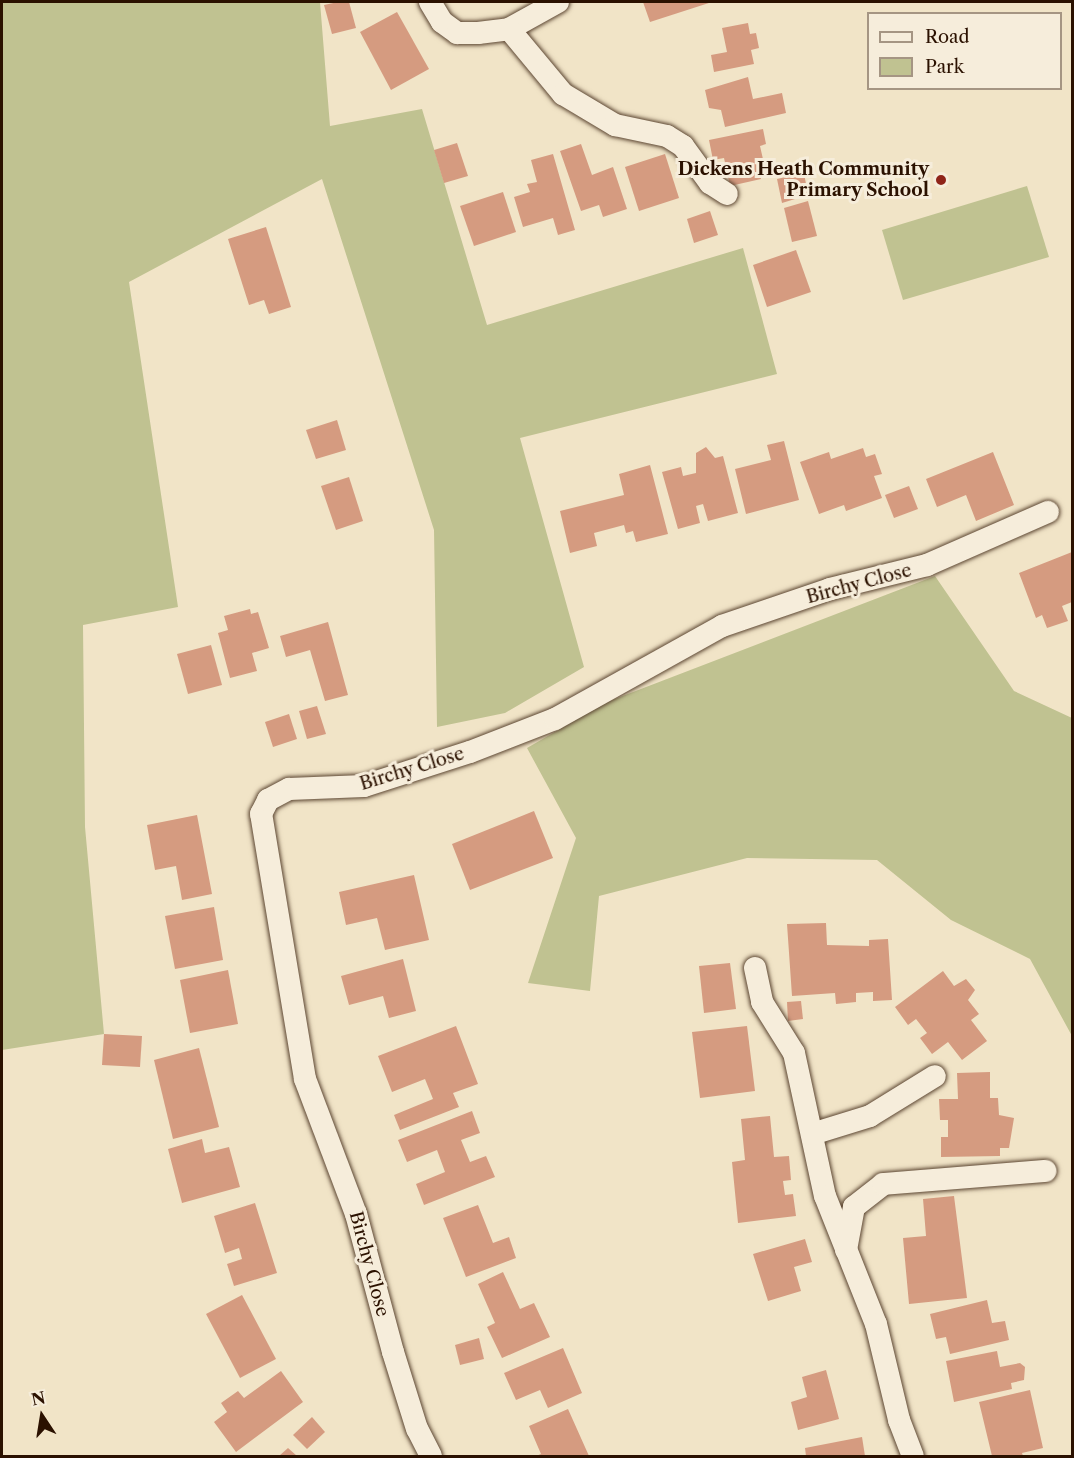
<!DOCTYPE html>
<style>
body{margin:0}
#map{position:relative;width:1074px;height:1458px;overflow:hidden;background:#f1e4c7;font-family:"Libre Caslon Text",serif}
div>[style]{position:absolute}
.green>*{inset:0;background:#c0c291}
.building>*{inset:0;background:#d59b80}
.roads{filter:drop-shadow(0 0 2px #5c4632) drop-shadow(0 0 2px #5c4632)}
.minor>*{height:22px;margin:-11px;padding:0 11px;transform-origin:11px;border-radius:11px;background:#f6eddb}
.dots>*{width:16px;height:16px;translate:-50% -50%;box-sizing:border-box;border:3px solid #f6eddb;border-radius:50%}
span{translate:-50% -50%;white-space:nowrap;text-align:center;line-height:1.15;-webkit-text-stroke:6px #f6eddb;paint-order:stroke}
.poi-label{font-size:18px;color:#2b1100;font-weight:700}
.right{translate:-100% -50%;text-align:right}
.street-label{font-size:18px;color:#2b1100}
.frame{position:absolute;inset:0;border:3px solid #2b1100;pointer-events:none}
.legend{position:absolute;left:867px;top:12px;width:195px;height:78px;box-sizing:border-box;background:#f6eddb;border:2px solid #a59583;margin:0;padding:8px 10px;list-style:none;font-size:18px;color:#2b1100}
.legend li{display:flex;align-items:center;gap:12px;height:30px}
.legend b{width:30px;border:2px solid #a59583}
.north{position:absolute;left:12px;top:1386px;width:60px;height:60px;-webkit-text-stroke:4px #f6eddb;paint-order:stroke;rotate:348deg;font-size:16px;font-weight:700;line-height:24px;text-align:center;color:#2b1100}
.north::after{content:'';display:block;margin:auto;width:21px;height:27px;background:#2b1100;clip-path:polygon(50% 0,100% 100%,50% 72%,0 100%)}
</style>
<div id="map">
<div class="green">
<div style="clip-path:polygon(2px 2px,320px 2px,330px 126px,422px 109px,487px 325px,743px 248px,777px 374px,520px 438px,584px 667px,505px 713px,437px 727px,434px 530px,322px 179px,129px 282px,178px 607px,83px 625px,85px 827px,104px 1034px,2px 1050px)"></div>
<div style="clip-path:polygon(1027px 186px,1049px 257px,903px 300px,882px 230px)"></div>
<div style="clip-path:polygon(935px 576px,1014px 691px,1072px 718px,1072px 1036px,1030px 959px,951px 920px,877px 860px,747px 858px,599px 896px,590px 991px,528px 983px,576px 838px,527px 748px,607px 702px)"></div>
</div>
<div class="building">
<div style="clip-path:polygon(338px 2px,349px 2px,356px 28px,332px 34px,324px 5px)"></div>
<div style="clip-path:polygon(643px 2px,712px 2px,650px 22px)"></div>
<div style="clip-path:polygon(397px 12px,429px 69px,391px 90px,360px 32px)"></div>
<div style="clip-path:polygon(748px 23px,750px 34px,756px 33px,759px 48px,751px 50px,754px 64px,714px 72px,711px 55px,727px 52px,722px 28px)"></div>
<div style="clip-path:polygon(748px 77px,753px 99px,782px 93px,786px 113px,725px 127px,721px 110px,709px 108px,705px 90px)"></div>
<div style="clip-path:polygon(763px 129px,766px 144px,760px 146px,765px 168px,759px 169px,761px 179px,730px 186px,724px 158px,713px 160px,709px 140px)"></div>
<div style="clip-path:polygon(457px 143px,468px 176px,444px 183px,434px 150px)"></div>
<div style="clip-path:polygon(581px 144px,592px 175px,613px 167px,627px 209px,603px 217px,599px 205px,581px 211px,560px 151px)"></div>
<div style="clip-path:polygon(553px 154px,575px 230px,558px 235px,553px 218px,523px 227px,514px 197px,530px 192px,527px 184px,537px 182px,531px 160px)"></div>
<div style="clip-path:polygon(665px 154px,679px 198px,639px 211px,625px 167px)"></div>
<div style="clip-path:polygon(804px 173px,808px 195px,782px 203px,777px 179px)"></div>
<div style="clip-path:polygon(503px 192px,516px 232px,474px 246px,460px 206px)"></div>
<div style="clip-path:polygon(808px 201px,817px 236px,792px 242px,784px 208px)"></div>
<div style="clip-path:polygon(710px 211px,718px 235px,694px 243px,687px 219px)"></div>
<div style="clip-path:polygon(266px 227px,291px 307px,269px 314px,264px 300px,249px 305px,228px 239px)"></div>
<div style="clip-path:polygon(796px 250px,811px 292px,767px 307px,753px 265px)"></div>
<div style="clip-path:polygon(337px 420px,346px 450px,316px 459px,306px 430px)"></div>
<div style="clip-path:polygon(784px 441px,799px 500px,746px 514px,735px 469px,771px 460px,767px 445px)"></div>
<div style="clip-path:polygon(706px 447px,715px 458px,723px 456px,738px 513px,708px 521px,703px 504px,696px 506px,700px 523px,678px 529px,662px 472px,681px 467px,683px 476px,696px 473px,696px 453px)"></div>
<div style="clip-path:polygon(863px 448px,866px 457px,875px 454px,882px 474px,874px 476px,882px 498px,846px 511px,844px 505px,819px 514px,800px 462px,829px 452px,831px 459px)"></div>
<div style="clip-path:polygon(993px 452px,1014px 505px,976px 521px,966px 495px,937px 507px,926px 479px)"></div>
<div style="clip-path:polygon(650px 465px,668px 534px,636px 542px,633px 531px,626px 533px,624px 525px,594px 533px,597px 546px,570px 553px,560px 511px,624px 495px,619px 474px)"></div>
<div style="clip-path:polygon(349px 477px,363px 521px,336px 530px,321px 486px)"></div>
<div style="clip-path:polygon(909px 486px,918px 509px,894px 518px,885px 495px)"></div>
<div style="clip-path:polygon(1072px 552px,1072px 602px,1062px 606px,1068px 621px,1047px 628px,1042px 615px,1036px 618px,1019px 573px)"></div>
<div style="clip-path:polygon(250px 609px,251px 614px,258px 612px,269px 648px,252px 653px,257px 671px,230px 678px,218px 633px,228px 630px,224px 616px)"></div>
<div style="clip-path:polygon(328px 622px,348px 695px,325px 701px,310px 650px,286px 657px,280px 636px)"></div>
<div style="clip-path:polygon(211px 645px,222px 685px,188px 694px,177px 654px)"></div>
<div style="clip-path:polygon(317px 706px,326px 734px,307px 739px,299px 711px)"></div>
<div style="clip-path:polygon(289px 714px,297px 739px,273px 747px,265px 722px)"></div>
<div style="clip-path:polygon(534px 811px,553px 858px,470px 890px,452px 844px)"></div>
<div style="clip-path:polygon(197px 815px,212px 894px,182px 900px,176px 866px,155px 870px,147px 825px)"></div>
<div style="clip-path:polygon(414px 875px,429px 940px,385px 950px,377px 918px,346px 925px,339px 892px)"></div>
<div style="clip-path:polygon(214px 907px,223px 960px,175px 969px,165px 916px)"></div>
<div style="clip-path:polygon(826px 923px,827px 945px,869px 946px,869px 940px,888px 939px,892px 1000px,873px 1001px,873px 992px,856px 993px,856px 1002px,836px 1004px,835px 993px,792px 996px,787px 924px)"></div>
<div style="clip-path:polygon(403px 959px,416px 1011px,389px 1018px,383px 996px,349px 1005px,341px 976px)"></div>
<div style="clip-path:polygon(730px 963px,736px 1009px,704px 1013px,699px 966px)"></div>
<div style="clip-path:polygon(228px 970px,238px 1024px,190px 1033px,180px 980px)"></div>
<div style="clip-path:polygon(943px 971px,954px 986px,966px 979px,975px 990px,968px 1000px,979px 1014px,971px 1020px,987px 1041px,962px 1060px,948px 1042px,932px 1054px,920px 1038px,927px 1033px,916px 1019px,908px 1025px,895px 1007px)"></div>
<div style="clip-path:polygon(801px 1001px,803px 1019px,788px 1021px,787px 1002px)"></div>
<div style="clip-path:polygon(456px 1026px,478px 1084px,453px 1093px,459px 1107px,400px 1130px,394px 1115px,433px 1099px,425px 1079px,392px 1092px,378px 1056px)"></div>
<div style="clip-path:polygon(747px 1026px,755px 1091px,700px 1098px,692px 1032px)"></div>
<div style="clip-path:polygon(104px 1034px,142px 1036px,140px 1067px,102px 1065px)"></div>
<div style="clip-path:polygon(199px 1048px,219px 1127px,173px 1139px,154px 1060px)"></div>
<div style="clip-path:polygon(990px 1072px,990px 1098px,998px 1098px,999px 1115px,1014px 1118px,1009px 1148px,1000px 1148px,1000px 1156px,941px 1157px,941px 1137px,948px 1137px,948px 1120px,940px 1120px,939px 1099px,958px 1099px,957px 1073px)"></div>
<div style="clip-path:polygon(472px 1111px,480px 1133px,461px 1140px,470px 1162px,486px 1156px,495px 1177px,424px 1205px,416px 1184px,445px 1172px,437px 1150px,407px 1162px,398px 1140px)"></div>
<div style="clip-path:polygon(770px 1116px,774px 1157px,789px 1156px,791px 1180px,783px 1181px,785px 1195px,793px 1194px,796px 1216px,738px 1223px,732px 1162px,745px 1160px,741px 1119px)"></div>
<div style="clip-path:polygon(202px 1139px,205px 1153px,229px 1147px,240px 1187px,182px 1203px,168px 1149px)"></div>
<div style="clip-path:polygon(954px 1196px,967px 1298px,909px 1304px,903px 1238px,926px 1236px,923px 1199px)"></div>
<div style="clip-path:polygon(255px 1203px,277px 1273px,234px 1286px,227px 1264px,242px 1259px,239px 1248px,225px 1253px,214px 1216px)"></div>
<div style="clip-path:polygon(478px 1205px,493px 1243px,509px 1237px,516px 1258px,466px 1277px,443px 1218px)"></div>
<div style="clip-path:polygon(805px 1239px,812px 1262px,794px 1267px,801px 1291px,768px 1301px,753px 1254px)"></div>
<div style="clip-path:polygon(503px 1272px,520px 1309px,534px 1303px,550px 1337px,502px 1358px,487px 1327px,495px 1323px,478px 1284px)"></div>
<div style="clip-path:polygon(242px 1295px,276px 1359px,240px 1378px,206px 1314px)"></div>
<div style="clip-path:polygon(987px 1300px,992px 1323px,1005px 1321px,1009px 1340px,950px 1354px,946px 1337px,936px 1339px,930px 1314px)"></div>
<div style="clip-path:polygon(479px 1338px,484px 1359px,460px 1365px,455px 1345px)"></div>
<div style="clip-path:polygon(563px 1348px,582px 1393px,548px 1408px,540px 1390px,516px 1400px,504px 1373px)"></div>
<div style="clip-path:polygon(997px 1351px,1000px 1367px,1020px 1363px,1025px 1367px,1024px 1380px,1011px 1383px,1012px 1389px,954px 1402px,946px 1361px)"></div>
<div style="clip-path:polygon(826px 1370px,839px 1419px,798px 1430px,791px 1402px,807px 1397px,802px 1377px)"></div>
<div style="clip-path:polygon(281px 1371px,303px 1402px,236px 1452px,214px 1422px,227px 1412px,221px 1403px,238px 1391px,244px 1398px)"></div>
<div style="clip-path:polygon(1030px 1390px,1043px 1448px,1022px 1453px,1023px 1456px,992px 1456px,979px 1402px)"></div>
<div style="clip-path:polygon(568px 1409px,589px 1456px,536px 1456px,541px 1454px,529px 1426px)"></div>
<div style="clip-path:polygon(312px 1417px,325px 1432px,307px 1449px,293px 1435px)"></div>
<div style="clip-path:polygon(862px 1437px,865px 1456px,806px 1456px,805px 1448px)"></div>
<div style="clip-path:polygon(288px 1448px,297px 1456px,279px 1456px)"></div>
</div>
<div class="roads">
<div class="minor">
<div style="left:430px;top:2px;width:23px;rotate:59deg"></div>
<div style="left:442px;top:22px;width:19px;rotate:36deg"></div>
<div style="left:457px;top:33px;width:21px"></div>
<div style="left:478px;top:33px;width:31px;rotate:-7deg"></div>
<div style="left:509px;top:29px;width:56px;rotate:-28.9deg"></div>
<div style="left:509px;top:29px;width:85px;rotate:50.3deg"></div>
<div style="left:563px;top:94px;width:61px;rotate:30.8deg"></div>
<div style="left:615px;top:125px;width:53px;rotate:11.9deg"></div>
<div style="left:667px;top:136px;width:19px;rotate:32deg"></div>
<div style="left:683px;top:146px;width:46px;rotate:53.9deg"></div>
<div style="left:710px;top:183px;width:20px;rotate:33deg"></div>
<div style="left:755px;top:968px;width:35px;rotate:78deg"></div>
<div style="left:762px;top:1002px;width:60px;rotate:57.9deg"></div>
<div style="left:794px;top:1053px;width:146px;rotate:77.8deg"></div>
<div style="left:825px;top:1196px;width:138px;rotate:68.3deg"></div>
<div style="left:876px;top:1324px;width:99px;rotate:76.5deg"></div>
<div style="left:899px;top:1420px;width:39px;rotate:69deg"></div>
<div style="left:812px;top:1134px;width:61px;rotate:-17.2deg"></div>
<div style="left:870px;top:1116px;width:76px;rotate:-31.6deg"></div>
<div style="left:846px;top:1250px;width:44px;rotate:-79.5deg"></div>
<div style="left:854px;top:1207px;width:37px;rotate:-38deg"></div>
<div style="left:883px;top:1184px;width:163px;rotate:-4.6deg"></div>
<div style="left:431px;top:1456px;width:30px;rotate:-117deg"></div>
<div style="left:417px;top:1429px;width:81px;rotate:-107.3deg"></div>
<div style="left:393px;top:1352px;width:143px;rotate:-105deg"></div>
<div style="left:356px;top:1214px;width:144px;rotate:-110.7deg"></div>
<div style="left:305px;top:1079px;width:269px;rotate:-99.4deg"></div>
<div style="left:261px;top:814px;width:16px;rotate:-63deg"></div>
<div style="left:268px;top:800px;width:24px;rotate:-28deg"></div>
<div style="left:289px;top:789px;width:75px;rotate:-2.3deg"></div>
<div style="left:364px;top:786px;width:111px;rotate:-17.8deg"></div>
<div style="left:470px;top:752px;width:91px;rotate:-21.2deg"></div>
<div style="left:555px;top:719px;width:191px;rotate:-29.1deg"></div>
<div style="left:722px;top:626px;width:114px;rotate:-18.9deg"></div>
<div style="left:830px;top:589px;width:100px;rotate:-13.9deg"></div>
<div style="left:927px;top:565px;width:132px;rotate:-23.7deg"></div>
</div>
</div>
<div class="dots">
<div style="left:941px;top:180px;background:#8f2418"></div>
</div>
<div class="poi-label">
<span class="right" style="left:929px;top:180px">Dickens Heath Community<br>Primary School</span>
</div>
<div class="street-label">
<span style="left:859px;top:584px;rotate:-15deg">Birchy Close</span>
<span style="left:412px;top:769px;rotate:-17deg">Birchy Close</span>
<span style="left:369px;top:1264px;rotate:75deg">Birchy Close</span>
</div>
<div class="frame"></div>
<ul class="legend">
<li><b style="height:8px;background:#f6eddb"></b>Road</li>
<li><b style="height:16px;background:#c0c291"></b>Park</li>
</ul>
<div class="north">N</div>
</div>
